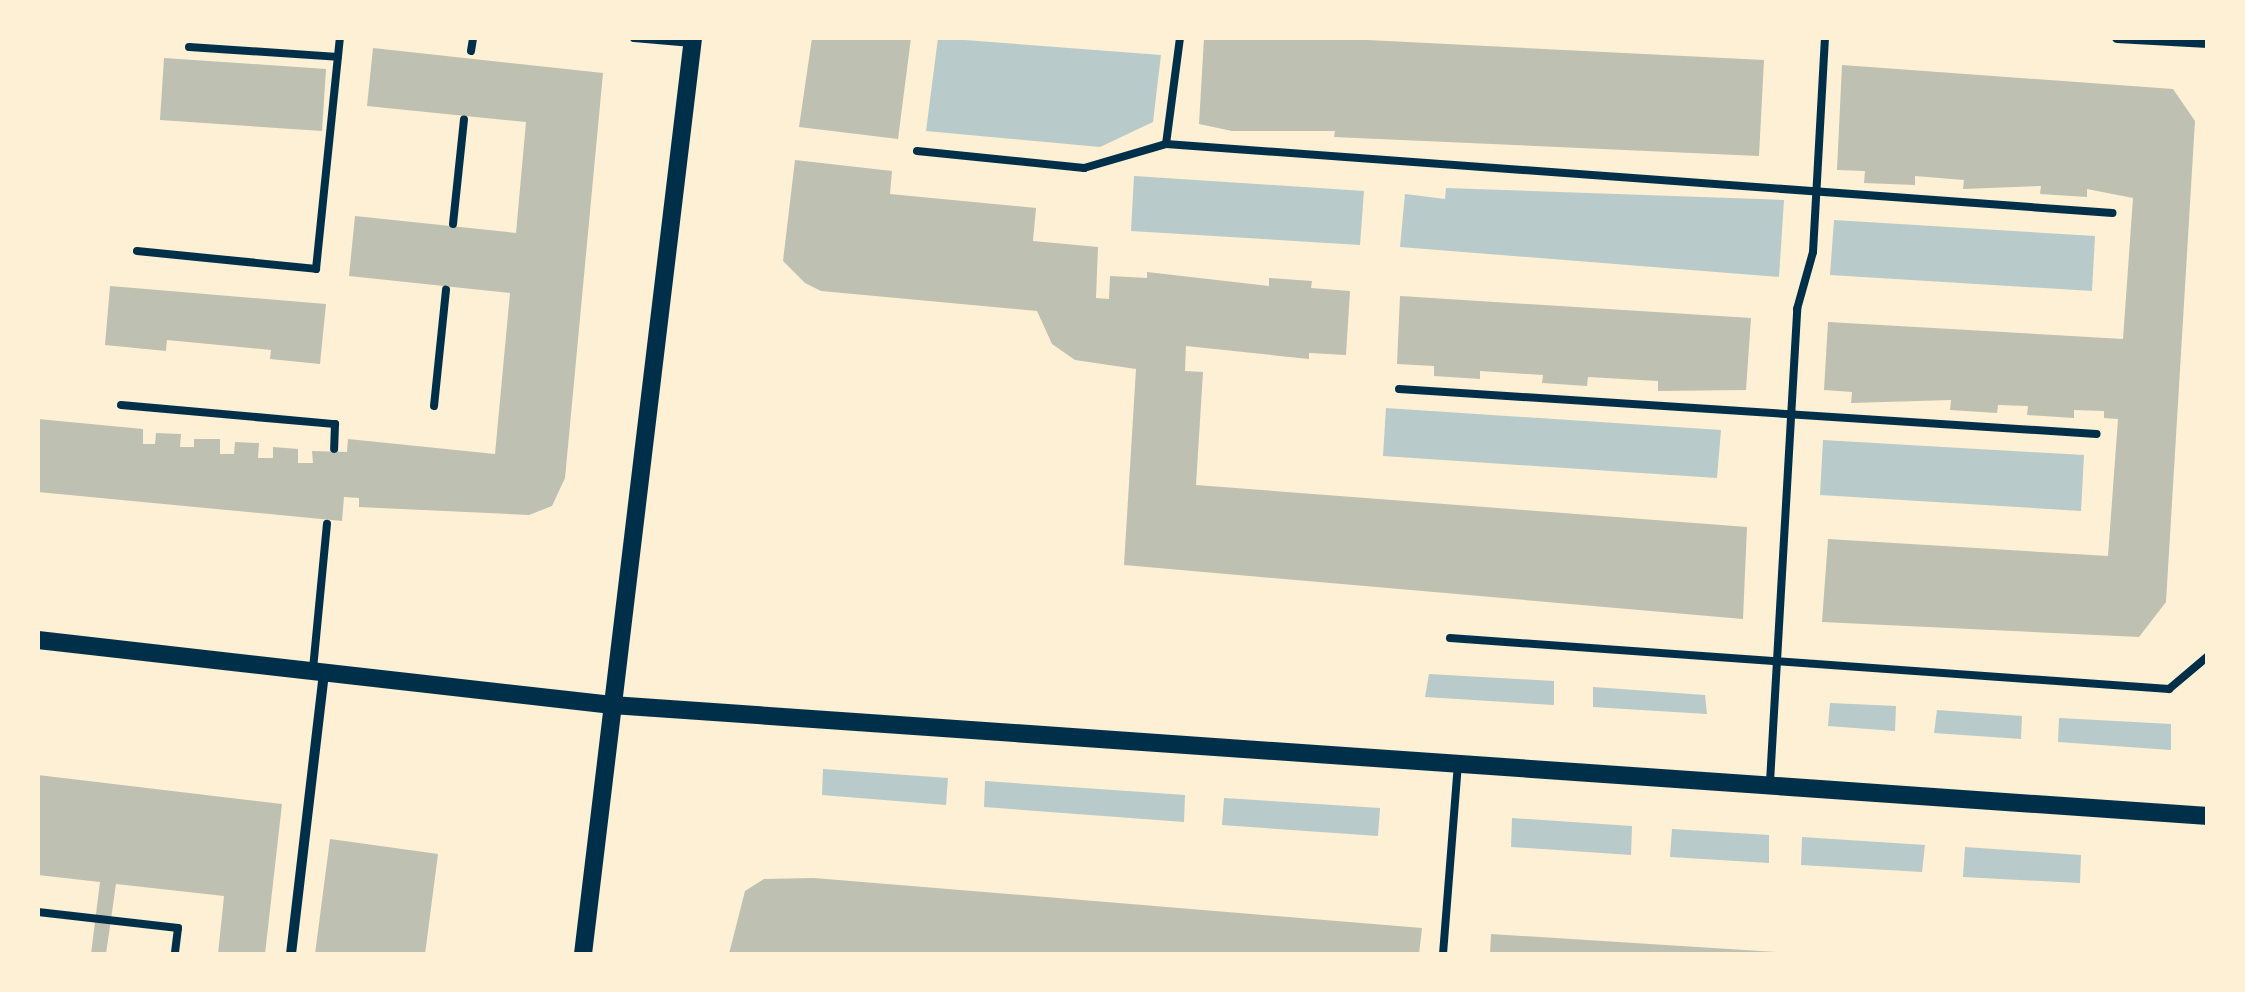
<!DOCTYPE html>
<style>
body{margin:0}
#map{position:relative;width:2245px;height:992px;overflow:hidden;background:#fdf0d5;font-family:"Asap Condensed",sans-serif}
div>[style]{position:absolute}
.green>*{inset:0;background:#b9caca}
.building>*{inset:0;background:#bec0b2}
.service>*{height:8px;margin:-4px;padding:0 4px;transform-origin:4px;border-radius:4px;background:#003049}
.minor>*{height:10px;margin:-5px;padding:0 5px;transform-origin:5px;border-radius:5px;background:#003049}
.tertiary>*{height:18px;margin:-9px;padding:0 9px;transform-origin:9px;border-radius:9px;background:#003049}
span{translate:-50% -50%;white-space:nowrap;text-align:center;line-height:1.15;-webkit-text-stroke:10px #fdf0d5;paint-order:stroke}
.frame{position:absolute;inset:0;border:40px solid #fdf0d5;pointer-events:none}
</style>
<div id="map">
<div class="green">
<div style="clip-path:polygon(938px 38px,1161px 55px,1153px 122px,1100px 147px,926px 131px)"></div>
<div style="clip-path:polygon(1134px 176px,1364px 191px,1360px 245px,1131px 231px)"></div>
<div style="clip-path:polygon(1446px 188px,1784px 200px,1779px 277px,1400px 247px,1405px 194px,1445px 199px)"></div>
<div style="clip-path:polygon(1834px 220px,2095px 236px,2092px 291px,1830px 275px)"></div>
<div style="clip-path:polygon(1386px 408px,1721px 430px,1717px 478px,1383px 456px)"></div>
<div style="clip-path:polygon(1823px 440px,2084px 455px,2081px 511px,1820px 495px)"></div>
<div style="clip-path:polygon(1429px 674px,1554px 681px,1554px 705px,1425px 697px)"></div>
<div style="clip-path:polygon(1593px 687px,1705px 695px,1707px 714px,1593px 707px)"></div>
<div style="clip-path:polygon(1830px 703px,1896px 706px,1895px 731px,1828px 726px)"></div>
<div style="clip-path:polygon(1937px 710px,2022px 716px,2021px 739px,1934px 733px)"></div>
<div style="clip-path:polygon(2059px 718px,2171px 724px,2171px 750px,2058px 742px)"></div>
<div style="clip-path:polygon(823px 769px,948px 778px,946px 805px,822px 795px)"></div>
<div style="clip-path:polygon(985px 781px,1185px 795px,1184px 822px,984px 807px)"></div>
<div style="clip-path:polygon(1224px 798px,1380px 808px,1378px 836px,1222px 825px)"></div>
<div style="clip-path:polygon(1512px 818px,1632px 826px,1631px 855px,1511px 847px)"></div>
<div style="clip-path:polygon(1672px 829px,1769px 835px,1769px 863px,1670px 857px)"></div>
<div style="clip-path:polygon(1802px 837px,1925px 845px,1922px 872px,1801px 865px)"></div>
<div style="clip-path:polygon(1965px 847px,2081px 855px,2080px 883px,1963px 877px)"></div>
</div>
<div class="building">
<div style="clip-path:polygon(812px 38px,911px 38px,898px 139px,799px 127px)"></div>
<div style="clip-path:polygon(1204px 38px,1328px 38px,1764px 60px,1759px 156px,1334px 137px,1335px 131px,1232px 131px,1199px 124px)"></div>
<div style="clip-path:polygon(373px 48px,603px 73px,565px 478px,552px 506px,529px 515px,359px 507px,359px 498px,344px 497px,342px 521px,38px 492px,38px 419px,143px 429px,143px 444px,155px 444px,156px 433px,181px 434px,180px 447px,194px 447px,194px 439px,220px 439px,220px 454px,234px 454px,235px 442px,259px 443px,258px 458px,273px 458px,273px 447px,298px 449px,298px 463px,313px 463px,312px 451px,347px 452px,348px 439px,495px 454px,510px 293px,349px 276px,355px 216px,516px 233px,526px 122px,367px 106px)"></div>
<div style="clip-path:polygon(164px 58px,326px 69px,322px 131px,160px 120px)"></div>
<div style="clip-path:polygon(1842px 65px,2173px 89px,2195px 121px,2166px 602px,2139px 637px,1822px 622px,1828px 539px,2108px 556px,2118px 419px,2104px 418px,2104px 411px,2074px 410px,2074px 418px,2027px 415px,2028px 406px,1998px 405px,1997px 413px,1950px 410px,1951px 400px,1851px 403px,1852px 392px,1824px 390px,1828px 322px,2123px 339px,2133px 198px,2087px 189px,2087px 197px,2040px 194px,2041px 186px,1963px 189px,1964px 180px,1915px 176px,1915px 185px,1864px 183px,1865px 171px,1837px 170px)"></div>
<div style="clip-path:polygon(795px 160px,892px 171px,890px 194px,1036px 208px,1033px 241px,1098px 247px,1096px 298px,1109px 299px,1110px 276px,1147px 278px,1147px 272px,1269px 286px,1269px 278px,1312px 281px,1311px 288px,1350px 291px,1346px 355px,1309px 353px,1309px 359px,1186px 346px,1185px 371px,1203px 372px,1196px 485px,1747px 527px,1743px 619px,1124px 565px,1136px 369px,1075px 360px,1052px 344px,1037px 311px,821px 291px,805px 283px,783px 261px)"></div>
<div style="clip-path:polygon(110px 286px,326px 304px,320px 364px,270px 359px,271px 350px,167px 340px,166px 351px,105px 345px)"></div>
<div style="clip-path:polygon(1400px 296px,1751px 318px,1746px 390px,1658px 391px,1658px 381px,1588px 377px,1587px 386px,1542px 383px,1543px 375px,1480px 371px,1480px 379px,1434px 376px,1434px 366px,1397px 364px)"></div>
<div style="clip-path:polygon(38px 775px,282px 804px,265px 954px,218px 954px,224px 896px,116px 884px,106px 954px,91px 954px,100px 882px,38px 875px)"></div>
<div style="clip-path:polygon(330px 839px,438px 854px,425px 954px,315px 954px)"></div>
<div style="clip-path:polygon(814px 878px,1422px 928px,1419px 954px,729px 954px,745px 891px,764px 879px)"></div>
<div style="clip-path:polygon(1491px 934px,1776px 952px,1775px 954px,1490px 954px)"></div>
</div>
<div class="service">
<div style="left:634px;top:38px;width:58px;rotate:4.9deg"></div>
<div style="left:189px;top:47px;width:149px;rotate:3.8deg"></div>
<div style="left:471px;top:51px;width:13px;rotate:-81deg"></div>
<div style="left:1166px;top:144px;width:949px;rotate:4.17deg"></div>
<div style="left:917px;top:151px;width:168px;rotate:5.8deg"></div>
<div style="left:1084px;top:168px;width:85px;rotate:-16.3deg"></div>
<div style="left:1166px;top:144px;width:107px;rotate:-82.5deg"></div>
<div style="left:453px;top:224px;width:105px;rotate:-84deg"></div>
<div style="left:137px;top:251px;width:180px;rotate:5.7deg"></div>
<div style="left:316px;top:269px;width:232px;rotate:-84.1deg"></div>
<div style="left:1399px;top:389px;width:699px;rotate:3.69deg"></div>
<div style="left:121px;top:405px;width:215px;rotate:5.1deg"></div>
<div style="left:335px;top:424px;width:25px;rotate:92deg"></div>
<div style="left:434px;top:406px;width:117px;rotate:-84.1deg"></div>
<div style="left:1450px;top:638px;width:721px;rotate:4.06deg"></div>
<div style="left:2169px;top:689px;width:51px;rotate:-40.2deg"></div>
<div style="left:313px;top:669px;width:146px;rotate:-84.5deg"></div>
<div style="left:1770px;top:782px;width:474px;rotate:-86.7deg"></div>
<div style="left:1797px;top:309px;width:59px;rotate:-74.3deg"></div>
<div style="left:1813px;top:252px;width:214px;rotate:-86.8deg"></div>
<div style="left:38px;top:912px;width:141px;rotate:6.5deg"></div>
<div style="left:178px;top:928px;width:26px;rotate:97deg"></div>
<div style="left:1443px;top:954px;width:192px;rotate:-85.5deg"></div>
</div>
<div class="minor">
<div style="left:2117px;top:38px;width:91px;rotate:3.1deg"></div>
<div style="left:291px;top:954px;width:282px;rotate:-83.3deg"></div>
</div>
<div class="tertiary">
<div style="left:38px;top:640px;width:578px;rotate:6.46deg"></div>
<div style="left:612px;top:705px;width:1600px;rotate:3.98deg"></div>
<div style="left:583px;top:954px;width:923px;rotate:-83.15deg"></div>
</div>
<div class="frame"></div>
</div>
